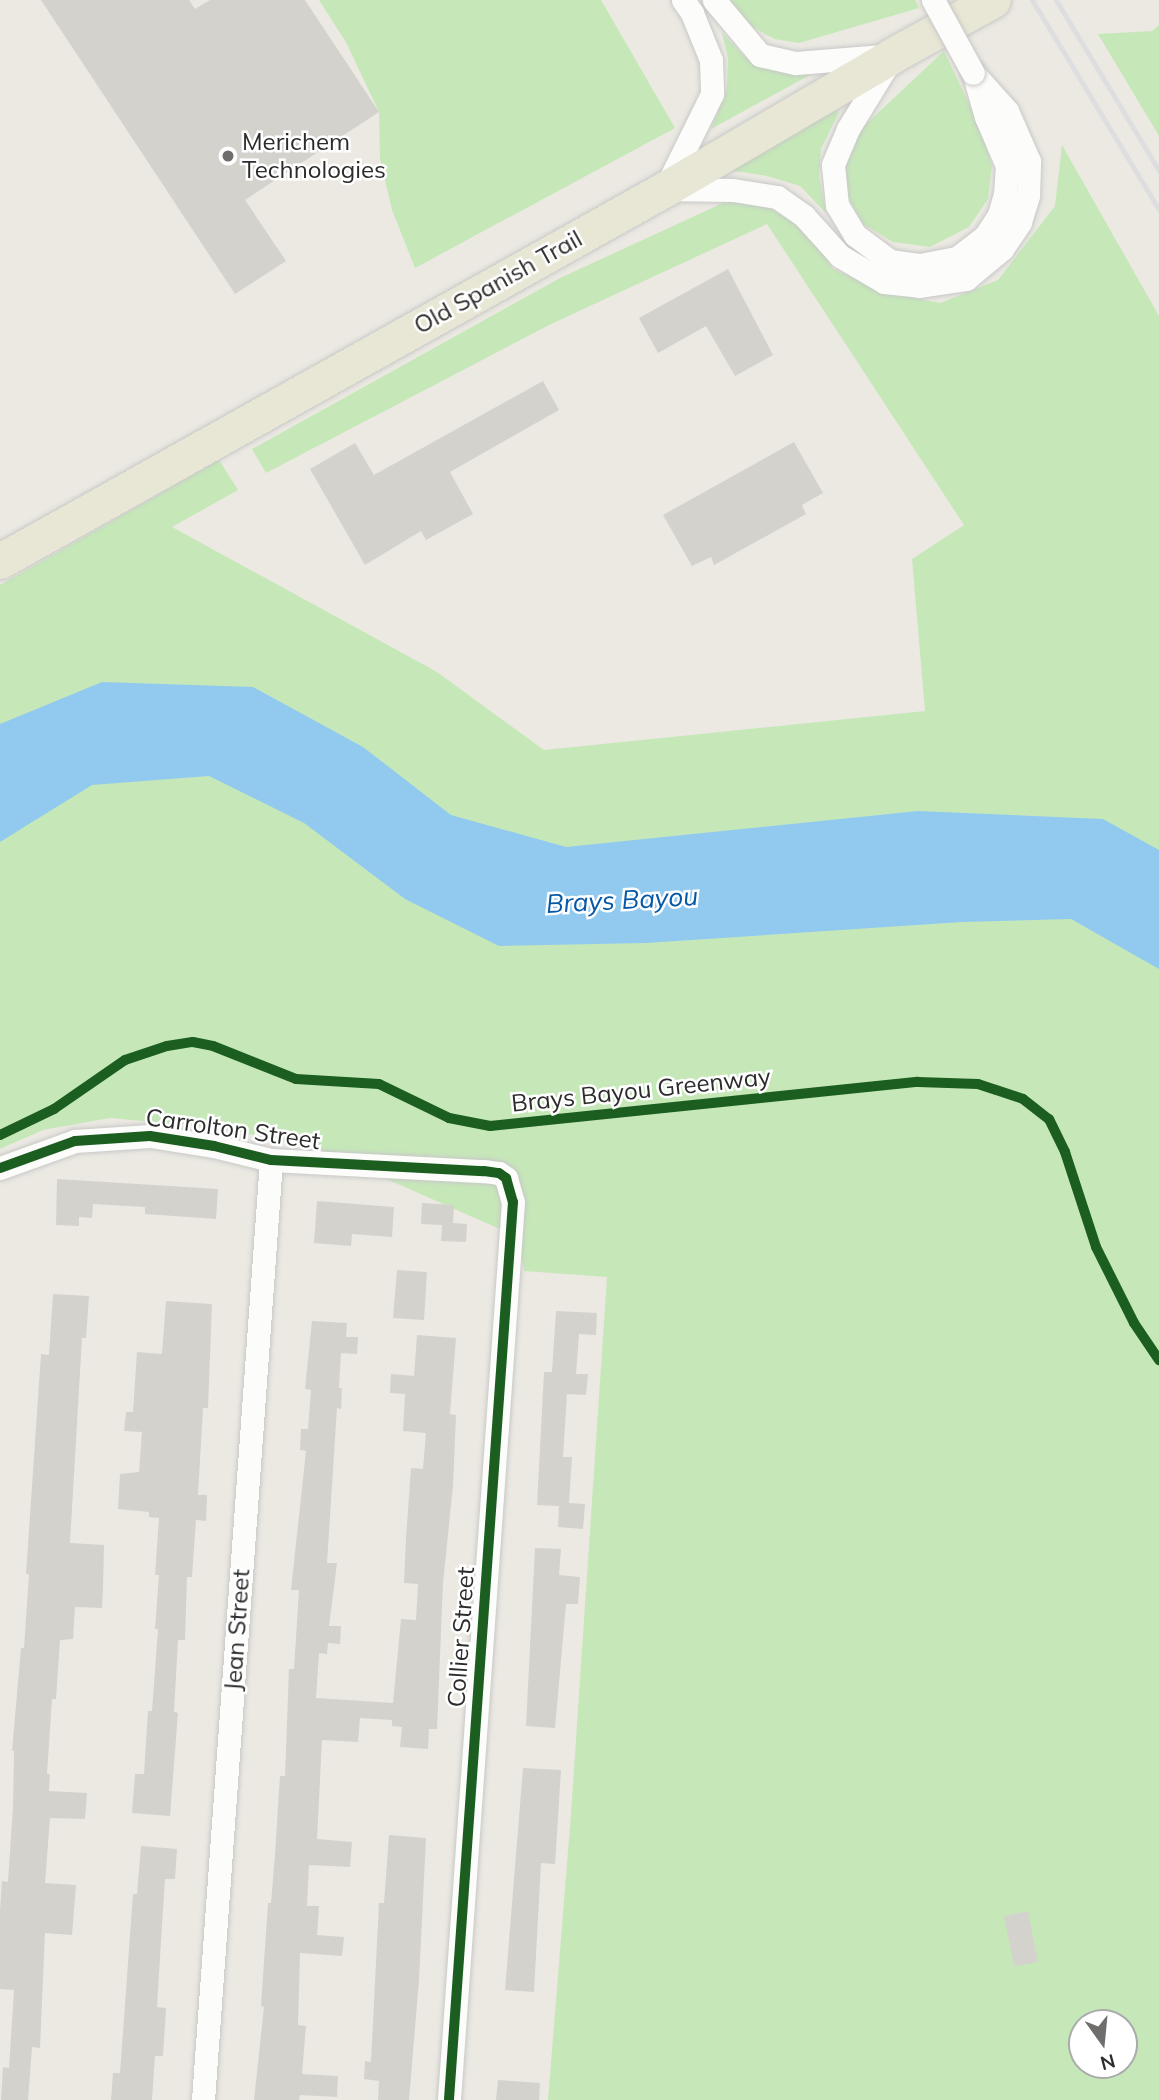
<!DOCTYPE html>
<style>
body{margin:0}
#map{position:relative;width:1159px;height:2100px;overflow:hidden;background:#ebe9e2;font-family:Mulish,sans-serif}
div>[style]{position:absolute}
.green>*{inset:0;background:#c6e8b9}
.water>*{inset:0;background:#92caef}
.building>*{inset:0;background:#d4d2cd}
.roads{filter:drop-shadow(0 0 2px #c8c8c7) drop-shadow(0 0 2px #c8c8c7)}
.street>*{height:23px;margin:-11.5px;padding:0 11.5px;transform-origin:11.5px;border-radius:11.5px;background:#fcfcfb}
.primary>*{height:35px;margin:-17.5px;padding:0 17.5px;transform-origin:17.5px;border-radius:17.5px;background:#e8e6d4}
.rail>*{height:5px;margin:-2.5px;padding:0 2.5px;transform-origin:2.5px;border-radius:2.5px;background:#dedee0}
.bridges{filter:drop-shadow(0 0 2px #c8c8c7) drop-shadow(0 0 2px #c8c8c7)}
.street-bridge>*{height:23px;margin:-11.5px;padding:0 11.5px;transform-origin:11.5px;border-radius:11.5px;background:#fcfcfb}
.cycleway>*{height:10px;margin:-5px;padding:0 5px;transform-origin:5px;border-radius:5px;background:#1b5e20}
.dots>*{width:19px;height:19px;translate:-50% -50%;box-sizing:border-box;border:4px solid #fff;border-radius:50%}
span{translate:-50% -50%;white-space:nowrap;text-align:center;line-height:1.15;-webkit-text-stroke:5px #fff;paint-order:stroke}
.poi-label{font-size:24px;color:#2c2c2c}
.left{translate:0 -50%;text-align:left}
.street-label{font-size:24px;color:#2c2c2c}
.water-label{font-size:26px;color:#0658a7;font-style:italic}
.north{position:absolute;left:1068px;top:2009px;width:70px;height:70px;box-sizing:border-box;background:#fff;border:2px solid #ababab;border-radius:50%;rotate:165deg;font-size:19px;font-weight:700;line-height:28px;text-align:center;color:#2c2c2c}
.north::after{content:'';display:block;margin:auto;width:24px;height:32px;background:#6f6e6c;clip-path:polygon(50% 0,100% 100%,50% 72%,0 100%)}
</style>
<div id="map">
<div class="green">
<div style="clip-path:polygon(319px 0,601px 0,675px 128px,415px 268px,392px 210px,380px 159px,379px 112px,347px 44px)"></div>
<div style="clip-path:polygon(729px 0,915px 0,919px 8px,799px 43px,774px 39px,753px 27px)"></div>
<div style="clip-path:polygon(1159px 25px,1159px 136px,1098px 34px,1152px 31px)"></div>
<div style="clip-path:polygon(722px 33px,747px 59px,777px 69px,807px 70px,808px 76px,711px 129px,727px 89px,728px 58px)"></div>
<div style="clip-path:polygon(944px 51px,980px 127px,992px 166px,988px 199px,969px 227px,930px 247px,893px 242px,863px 224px,846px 193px,844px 161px,863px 127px)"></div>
<div style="clip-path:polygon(835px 110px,839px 112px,821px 149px,819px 176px,826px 213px,800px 186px,767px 176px,735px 171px,732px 166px)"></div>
<div style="clip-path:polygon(evenodd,1062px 145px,1159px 316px,1159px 2100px,548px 2100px,571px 1814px,607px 1277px,524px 1271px,518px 1237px,321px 1150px,222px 1128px,110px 1118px,43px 1130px,0 1149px,0 585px,219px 460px,238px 490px,172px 527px,437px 672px,544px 750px,925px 711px,912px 559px,964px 525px,767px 224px,549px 325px,266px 473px,252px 449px,560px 278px,723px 203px,758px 197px,806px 224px,833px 269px,887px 293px,940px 303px,998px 280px,1055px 206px,1062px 145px,1082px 2023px,1124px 2023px,1124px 2065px,1082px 2065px,1082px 2023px)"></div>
</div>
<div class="water">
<div style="clip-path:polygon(102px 682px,253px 687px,363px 747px,451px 815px,566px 847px,918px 811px,1103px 819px,1159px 850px,1159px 969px,1071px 919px,962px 922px,646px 943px,499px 946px,405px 899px,304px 823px,209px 776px,92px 785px,0 842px,0 724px)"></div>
</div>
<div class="building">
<div style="clip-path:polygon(41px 0,189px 0,195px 9px,210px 0,305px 0,379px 112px,245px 200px,286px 261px,235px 294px)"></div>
<div style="clip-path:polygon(728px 269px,773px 355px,735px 376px,706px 326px,658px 353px,639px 318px)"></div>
<div style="clip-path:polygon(543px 381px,559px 410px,450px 472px,473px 514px,426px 540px,421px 531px,365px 565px,310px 469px,355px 443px,374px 475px)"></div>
<div style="clip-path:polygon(794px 442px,823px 493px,802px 505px,806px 514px,714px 565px,711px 557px,692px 566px,663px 515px)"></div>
<div style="clip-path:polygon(57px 1179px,218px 1189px,216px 1219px,145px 1214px,145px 1207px,93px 1204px,92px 1218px,79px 1217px,79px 1226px,56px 1225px)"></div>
<div style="clip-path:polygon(317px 1201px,394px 1207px,392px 1237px,352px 1234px,351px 1246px,314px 1243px)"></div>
<div style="clip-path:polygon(422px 1203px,454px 1205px,453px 1223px,467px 1224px,466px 1242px,441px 1241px,442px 1225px,421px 1224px)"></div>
<div style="clip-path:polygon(397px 1270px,427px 1272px,424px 1320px,393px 1318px)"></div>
<div style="clip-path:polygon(53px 1294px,89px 1296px,86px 1338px,82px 1338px,70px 1543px,104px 1545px,103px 1588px,102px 1608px,75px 1607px,73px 1639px,60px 1640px,56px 1699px,52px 1699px,47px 1774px,50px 1774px,49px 1791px,87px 1793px,85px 1819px,50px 1818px,45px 1883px,76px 1885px,72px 1935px,45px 1933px,40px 2048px,32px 2047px,28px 2100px,1px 2100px,3px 2067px,9px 2068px,14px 1990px,0 1989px,0 1911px,2px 1881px,8px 1882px,13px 1806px,14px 1751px,12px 1751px,21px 1648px,24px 1648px,29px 1574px,26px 1574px,41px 1354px,49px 1355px)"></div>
<div style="clip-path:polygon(166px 1301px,212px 1304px,208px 1408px,203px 1408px,198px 1495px,207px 1495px,206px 1521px,196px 1520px,192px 1577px,187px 1577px,185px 1640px,178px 1640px,174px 1712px,178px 1713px,170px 1816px,132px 1813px,135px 1774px,144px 1774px,148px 1711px,152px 1711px,158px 1629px,155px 1629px,159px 1575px,155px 1575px,159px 1518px,149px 1517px,149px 1512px,118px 1509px,120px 1474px,139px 1472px,142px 1432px,124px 1431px,126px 1412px,133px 1412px,137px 1352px,162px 1354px)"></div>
<div style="clip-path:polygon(556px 1311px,597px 1313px,596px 1335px,579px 1334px,576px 1374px,588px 1374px,586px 1395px,567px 1394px,563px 1457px,572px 1457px,569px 1503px,585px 1504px,583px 1529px,558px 1527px,559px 1506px,537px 1505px,544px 1372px,552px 1372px)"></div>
<div style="clip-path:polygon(312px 1321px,347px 1323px,346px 1337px,358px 1337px,357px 1354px,341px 1353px,339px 1388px,342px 1388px,341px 1409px,337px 1408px,327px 1563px,337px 1563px,329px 1626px,341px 1626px,340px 1644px,328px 1643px,327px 1654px,319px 1653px,316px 1698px,393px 1703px,401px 1619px,416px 1620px,418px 1584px,404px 1583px,406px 1538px,411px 1468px,423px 1469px,426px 1433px,403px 1431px,405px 1394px,390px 1393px,391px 1374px,414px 1376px,417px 1335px,456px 1338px,450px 1414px,456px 1415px,453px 1486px,443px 1583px,437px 1729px,429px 1729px,428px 1749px,400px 1747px,402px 1727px,392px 1726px,392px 1720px,360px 1718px,358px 1742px,322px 1740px,317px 1839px,352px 1842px,350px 1867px,309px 1865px,307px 1906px,319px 1906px,317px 1935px,344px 1937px,342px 1956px,300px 1953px,298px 2025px,306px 2026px,302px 2074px,338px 2076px,337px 2097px,300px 2095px,299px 2100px,254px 2100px,264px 2007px,261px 2006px,268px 1903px,271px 1903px,275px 1855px,280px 1776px,285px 1776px,289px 1669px,294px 1669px,299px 1590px,291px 1590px,306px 1451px,300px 1450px,301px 1429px,308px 1429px,311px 1390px,305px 1389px)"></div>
<div style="clip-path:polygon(535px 1548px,561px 1549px,559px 1575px,580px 1577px,578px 1604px,566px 1604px,555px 1728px,526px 1726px)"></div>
<div style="clip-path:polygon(523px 1768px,561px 1770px,555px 1864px,541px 1863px,534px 1992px,505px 1990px)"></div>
<div style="clip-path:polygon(389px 1835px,426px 1838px,419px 1980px,409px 2100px,378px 2100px,379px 2081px,364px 2079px,365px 2061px,371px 2062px,379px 1903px,384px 1903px)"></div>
<div style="clip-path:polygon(141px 1846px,177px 1849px,175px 1879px,165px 1879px,161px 1941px,157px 2007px,166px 2008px,163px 2056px,155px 2056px,152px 2100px,111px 2100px,113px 2073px,120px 2073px,133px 1894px,137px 1894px)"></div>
<div style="clip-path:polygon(1028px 1911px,1038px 1962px,1014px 1966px,1004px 1916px)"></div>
<div style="clip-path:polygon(498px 2080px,540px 2083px,539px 2100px,496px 2100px)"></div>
</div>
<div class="roads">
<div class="street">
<div style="left:683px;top:0;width:16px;rotate:55deg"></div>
<div style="left:692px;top:13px;width:51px;rotate:68deg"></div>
<div style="left:711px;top:60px;width:34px;rotate:88deg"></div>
<div style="left:712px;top:94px;width:106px;rotate:116.3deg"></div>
<div style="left:665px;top:189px;width:68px;rotate:0.8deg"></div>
<div style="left:733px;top:190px;width:45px;rotate:9deg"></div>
<div style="left:777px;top:197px;width:33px;rotate:35deg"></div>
<div style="left:804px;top:216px;width:54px;rotate:48deg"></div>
<div style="left:840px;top:256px;width:51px;rotate:30.6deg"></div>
<div style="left:884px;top:282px;width:36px;rotate:6deg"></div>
<div style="left:920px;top:286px;width:47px;rotate:-8.7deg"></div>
<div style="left:966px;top:279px;width:47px;rotate:-39.8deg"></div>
<div style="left:1002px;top:249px;width:32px;rotate:-56deg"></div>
<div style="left:1020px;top:222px;width:28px;rotate:-73deg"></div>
<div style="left:1028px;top:195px;width:34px;rotate:-88deg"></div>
<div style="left:1029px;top:161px;width:55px;rotate:-113.7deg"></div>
<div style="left:1007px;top:111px;width:51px;rotate:-131.8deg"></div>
<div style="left:714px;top:0;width:72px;rotate:50.1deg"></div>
<div style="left:760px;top:55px;width:37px;rotate:13deg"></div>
<div style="left:796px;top:63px;width:87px;rotate:-4.6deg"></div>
<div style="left:891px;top:59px;width:82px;rotate:121.6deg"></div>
<div style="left:848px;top:129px;width:39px;rotate:113deg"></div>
<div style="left:833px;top:165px;width:40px;rotate:84.3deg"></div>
<div style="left:837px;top:205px;width:35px;rotate:59deg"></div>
<div style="left:855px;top:235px;width:44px;rotate:36.6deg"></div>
<div style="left:890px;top:261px;width:30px;rotate:8deg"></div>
<div style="left:920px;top:265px;width:38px;rotate:-11deg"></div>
<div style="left:957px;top:258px;width:37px;rotate:-38deg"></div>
<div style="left:986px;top:235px;width:24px;rotate:-57deg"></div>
<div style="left:999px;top:215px;width:22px;rotate:-74deg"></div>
<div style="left:1005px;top:194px;width:28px;rotate:-86deg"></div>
<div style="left:1007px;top:166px;width:53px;rotate:-113.2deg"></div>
<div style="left:986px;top:117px;width:40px;rotate:-106deg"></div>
<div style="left:0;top:1168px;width:80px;rotate:-19.8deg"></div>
<div style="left:75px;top:1141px;width:75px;rotate:-3.8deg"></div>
<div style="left:150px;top:1136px;width:65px;rotate:8.9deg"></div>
<div style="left:214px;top:1146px;width:59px;rotate:13.8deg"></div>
<div style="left:271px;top:1160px;width:213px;rotate:3deg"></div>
<div style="left:484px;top:1171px;width:15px;rotate:8deg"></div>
<div style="left:499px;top:1173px;width:9px;rotate:36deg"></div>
<div style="left:506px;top:1178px;width:25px;rotate:74deg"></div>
<div style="left:513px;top:1202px;width:900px;rotate:94.08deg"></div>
<div style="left:203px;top:2100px;width:942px;rotate:-85.86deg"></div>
</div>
<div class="primary">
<div style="left:0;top:561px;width:762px;rotate:-29.22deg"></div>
<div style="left:665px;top:189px;width:264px;rotate:-30.4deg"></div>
<div style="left:893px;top:55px;width:114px;rotate:-28.8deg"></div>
</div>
</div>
<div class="rail">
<div style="left:1032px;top:0;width:245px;rotate:58.8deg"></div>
<div style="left:1056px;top:0;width:200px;rotate:58.9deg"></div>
</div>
<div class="bridges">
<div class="street-bridge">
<div style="left:933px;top:0;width:83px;rotate:61.3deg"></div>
</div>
</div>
<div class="cycleway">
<div style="left:0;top:1135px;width:60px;rotate:-25.7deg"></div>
<div style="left:54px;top:1109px;width:86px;rotate:-34.6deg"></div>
<div style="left:125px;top:1060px;width:44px;rotate:-18.4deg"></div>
<div style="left:167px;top:1046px;width:26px;rotate:-9deg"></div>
<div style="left:193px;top:1042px;width:20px;rotate:11deg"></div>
<div style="left:213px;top:1046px;width:89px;rotate:21.7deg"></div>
<div style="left:296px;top:1079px;width:83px;rotate:3.4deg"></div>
<div style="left:379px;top:1084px;width:78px;rotate:25.9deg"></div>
<div style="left:449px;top:1118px;width:42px;rotate:11deg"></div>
<div style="left:490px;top:1126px;width:430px;rotate:-5.9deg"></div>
<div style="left:918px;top:1082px;width:60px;rotate:1.9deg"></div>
<div style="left:978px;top:1084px;width:47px;rotate:18.4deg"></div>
<div style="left:1023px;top:1099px;width:33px;rotate:38deg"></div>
<div style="left:1049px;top:1119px;width:37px;rotate:64deg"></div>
<div style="left:1065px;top:1152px;width:100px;rotate:71.9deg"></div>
<div style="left:1096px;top:1247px;width:85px;rotate:63.4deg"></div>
<div style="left:1134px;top:1323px;width:45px;rotate:56deg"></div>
<div style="left:0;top:1168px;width:80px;rotate:-19.8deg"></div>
<div style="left:75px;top:1141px;width:75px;rotate:-3.8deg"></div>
<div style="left:150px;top:1136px;width:65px;rotate:8.9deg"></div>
<div style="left:214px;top:1146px;width:59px;rotate:13.8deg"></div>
<div style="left:271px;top:1160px;width:213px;rotate:3deg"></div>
<div style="left:484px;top:1171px;width:15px;rotate:8deg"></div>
<div style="left:499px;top:1173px;width:9px;rotate:36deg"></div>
<div style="left:506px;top:1178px;width:25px;rotate:74deg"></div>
<div style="left:513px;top:1202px;width:900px;rotate:94.08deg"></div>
</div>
<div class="dots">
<div style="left:228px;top:156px;background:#6f6e6c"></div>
</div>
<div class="poi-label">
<span class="left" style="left:242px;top:156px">Merichem<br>Technologies</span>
</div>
<div class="street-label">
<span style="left:498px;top:282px;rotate:-29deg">Old Spanish Trail</span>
<span style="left:641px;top:1090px;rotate:-6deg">Brays Bayou Greenway</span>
<span style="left:233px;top:1129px;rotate:8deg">Carrolton Street</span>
<span style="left:237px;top:1630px;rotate:-86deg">Jean Street</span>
<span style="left:461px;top:1637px;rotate:-86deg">Collier Street</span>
</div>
<div class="water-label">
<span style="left:622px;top:900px;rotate:-3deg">Brays Bayou</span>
</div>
<div class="north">N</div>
</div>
